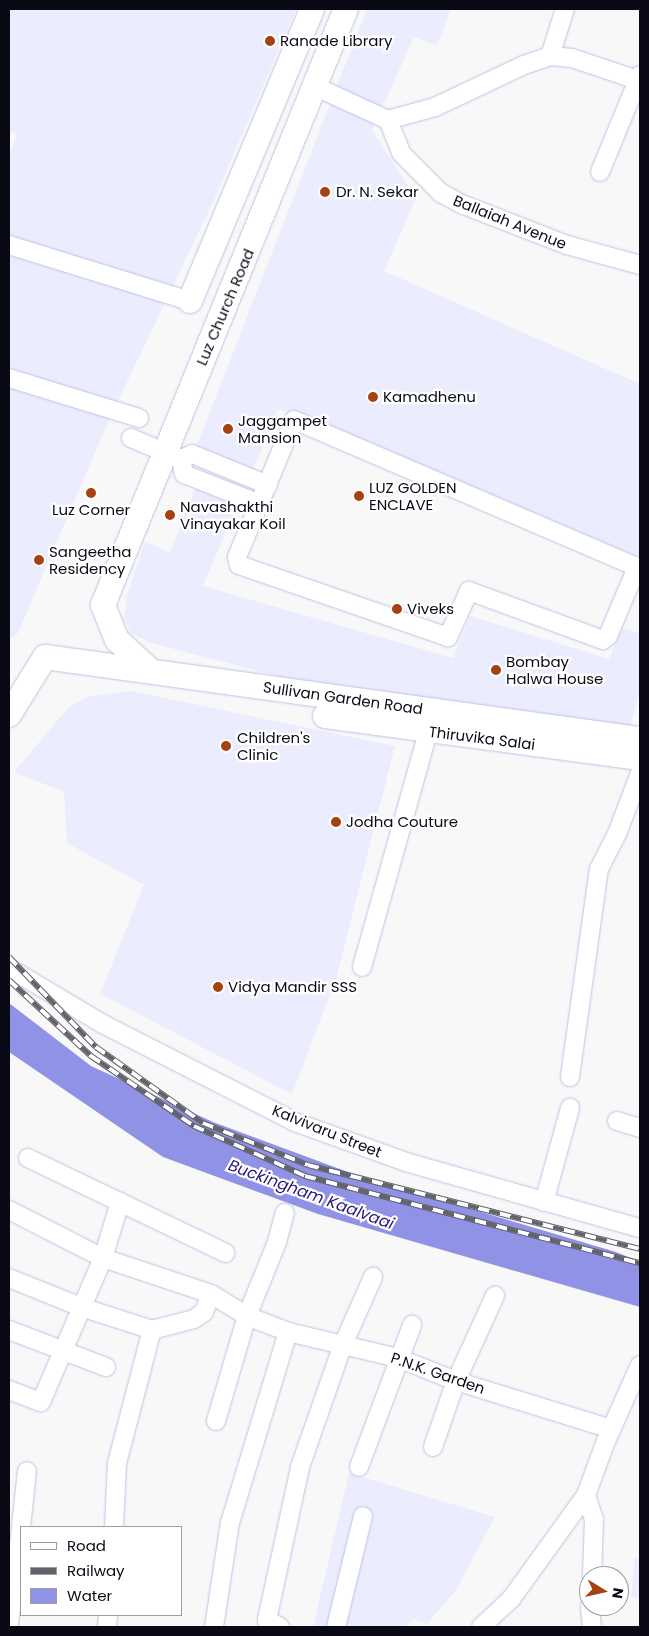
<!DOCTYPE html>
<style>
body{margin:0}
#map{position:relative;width:649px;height:1636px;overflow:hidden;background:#f8f8f8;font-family:Poppins,sans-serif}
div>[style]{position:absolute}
.built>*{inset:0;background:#ebedfe}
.water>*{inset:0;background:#9093e5}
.roads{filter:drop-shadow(0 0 1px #bfc2e5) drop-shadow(0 0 1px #bfc2e5)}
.minor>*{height:18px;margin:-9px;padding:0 9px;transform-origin:9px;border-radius:9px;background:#fff}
.secondary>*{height:24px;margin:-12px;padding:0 12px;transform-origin:12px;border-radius:12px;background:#fff}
.rail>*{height:5.5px;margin-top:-2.75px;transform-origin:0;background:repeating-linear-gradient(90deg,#fff 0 11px,#63636a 0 22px);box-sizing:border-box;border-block:1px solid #63636a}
.dots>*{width:14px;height:14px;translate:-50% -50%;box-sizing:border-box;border:2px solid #fff;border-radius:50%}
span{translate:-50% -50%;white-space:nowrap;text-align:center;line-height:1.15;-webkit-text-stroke:4.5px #fff;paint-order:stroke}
.poi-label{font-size:15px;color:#0a0a16}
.left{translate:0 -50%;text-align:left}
.street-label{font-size:15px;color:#0a0a16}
.water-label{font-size:16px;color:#291876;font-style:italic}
.frame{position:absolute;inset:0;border:10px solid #0a0a16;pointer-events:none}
.legend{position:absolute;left:20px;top:1526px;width:162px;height:90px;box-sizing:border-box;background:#fff;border:1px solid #9d9da2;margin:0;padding:6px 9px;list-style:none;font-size:15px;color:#0a0a16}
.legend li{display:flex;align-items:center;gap:10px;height:25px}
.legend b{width:25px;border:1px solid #9d9da2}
.north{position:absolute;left:579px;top:1566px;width:50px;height:50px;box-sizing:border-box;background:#fff;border:1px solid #9d9da2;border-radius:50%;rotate:99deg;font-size:14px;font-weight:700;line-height:20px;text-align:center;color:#0a0a16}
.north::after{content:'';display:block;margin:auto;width:18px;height:22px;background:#a64112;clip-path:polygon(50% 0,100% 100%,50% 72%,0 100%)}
</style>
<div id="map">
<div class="built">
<div style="clip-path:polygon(9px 9px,296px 9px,215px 198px,108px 422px,18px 633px,9px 639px,9px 155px,17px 134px,9px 131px)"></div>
<div style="clip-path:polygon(367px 9px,451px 9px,437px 46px,414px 37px,372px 130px,416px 198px,384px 271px,640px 384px,640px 557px,278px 409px,252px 473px,195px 450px)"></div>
<div style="clip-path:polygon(196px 487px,238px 503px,203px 586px,453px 658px,470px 616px,609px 659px,622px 628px,640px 633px,640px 691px,627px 736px,415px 712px,151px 643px,132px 634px,124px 618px,127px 595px,145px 542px,170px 552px)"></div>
<div style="clip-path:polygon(131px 691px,395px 746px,336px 979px,292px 1094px,100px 994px,144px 885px,67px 843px,64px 792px,14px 772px,68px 708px,89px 696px)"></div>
<div style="clip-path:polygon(349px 1473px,495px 1517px,456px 1590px,427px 1624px,414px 1619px,405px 1627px,313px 1627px)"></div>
<div style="clip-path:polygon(635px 1558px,640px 1559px,640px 1599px,631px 1596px)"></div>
</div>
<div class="water">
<div style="clip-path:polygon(9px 1003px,91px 1066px,213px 1122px,356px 1175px,616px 1252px,640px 1262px,640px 1307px,318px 1214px,163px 1157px,9px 1052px)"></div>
</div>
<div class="roads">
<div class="minor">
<div style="left:550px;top:56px;width:49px;rotate:-72.3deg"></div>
<div style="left:316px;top:87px;width:79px;rotate:24.6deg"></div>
<div style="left:388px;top:120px;width:49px;rotate:-15.5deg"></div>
<div style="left:435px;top:107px;width:98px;rotate:-25.3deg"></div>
<div style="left:524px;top:65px;width:28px;rotate:-19deg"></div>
<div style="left:550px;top:56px;width:22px;rotate:5deg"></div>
<div style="left:572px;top:58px;width:72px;rotate:18.7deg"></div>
<div style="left:388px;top:120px;width:35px;rotate:68deg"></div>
<div style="left:401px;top:153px;width:57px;rotate:45deg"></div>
<div style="left:441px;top:193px;width:26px;rotate:28deg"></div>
<div style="left:464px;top:205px;width:110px;rotate:21.2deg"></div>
<div style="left:567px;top:245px;width:76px;rotate:15.3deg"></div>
<div style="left:600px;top:172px;width:105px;rotate:-67.6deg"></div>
<div style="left:9px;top:245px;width:189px;rotate:17.2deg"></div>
<div style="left:9px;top:378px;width:136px;rotate:17.1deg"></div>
<div style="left:294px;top:420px;width:371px;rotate:23.2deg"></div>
<div style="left:635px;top:566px;width:6px;rotate:90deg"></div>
<div style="left:635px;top:572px;width:69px;rotate:112.9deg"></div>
<div style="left:608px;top:636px;width:6px;rotate:141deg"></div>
<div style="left:603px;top:640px;width:143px;rotate:-159.9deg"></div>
<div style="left:469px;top:591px;width:51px;rotate:114.5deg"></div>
<div style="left:448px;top:637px;width:221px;rotate:-161deg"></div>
<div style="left:239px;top:565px;width:8px;rotate:-104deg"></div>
<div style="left:237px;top:557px;width:148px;rotate:-67.4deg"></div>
<div style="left:131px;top:438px;width:54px;rotate:22.8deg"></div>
<div style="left:181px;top:459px;width:12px;rotate:-24deg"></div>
<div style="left:192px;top:454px;width:82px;rotate:22.2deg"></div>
<div style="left:181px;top:459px;width:15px;rotate:79deg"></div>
<div style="left:184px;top:474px;width:82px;rotate:21.5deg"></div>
<div style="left:362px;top:967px;width:259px;rotate:-74.3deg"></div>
<div style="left:9px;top:968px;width:109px;rotate:30.8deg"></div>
<div style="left:103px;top:1024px;width:216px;rotate:27deg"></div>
<div style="left:295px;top:1122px;width:118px;rotate:19.8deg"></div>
<div style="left:406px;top:1162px;width:243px;rotate:15.8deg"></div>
<div style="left:570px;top:1077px;width:210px;rotate:-82.1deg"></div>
<div style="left:599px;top:869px;width:39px;rotate:-63deg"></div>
<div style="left:617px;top:834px;width:65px;rotate:-69.3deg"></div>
<div style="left:617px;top:1121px;width:24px;rotate:17deg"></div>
<div style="left:28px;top:1158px;width:219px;rotate:25.7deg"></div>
<div style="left:544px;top:1202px;width:98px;rotate:-74.5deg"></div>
<div style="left:9px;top:1210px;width:106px;rotate:27.1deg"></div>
<div style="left:103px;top:1258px;width:114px;rotate:18.4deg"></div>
<div style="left:211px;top:1294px;width:42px;rotate:31.4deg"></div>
<div style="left:247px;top:1316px;width:44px;rotate:21.3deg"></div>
<div style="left:288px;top:1332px;width:113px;rotate:13.3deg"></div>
<div style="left:398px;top:1358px;width:62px;rotate:21.6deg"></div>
<div style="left:456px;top:1381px;width:162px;rotate:17.2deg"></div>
<div style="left:9px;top:1278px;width:78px;rotate:21.9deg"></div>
<div style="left:81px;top:1307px;width:75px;rotate:17.9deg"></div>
<div style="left:152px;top:1330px;width:43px;rotate:-14.7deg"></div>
<div style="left:194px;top:1319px;width:12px;rotate:-35deg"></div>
<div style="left:204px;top:1312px;width:19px;rotate:-69deg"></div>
<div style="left:9px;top:1330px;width:104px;rotate:20.9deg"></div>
<div style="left:9px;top:1390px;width:34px;rotate:21deg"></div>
<div style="left:41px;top:1402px;width:157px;rotate:-66.7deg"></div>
<div style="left:103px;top:1258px;width:59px;rotate:-73.1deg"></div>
<div style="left:216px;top:1421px;width:109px;rotate:-73.6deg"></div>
<div style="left:247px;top:1316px;width:80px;rotate:-67.9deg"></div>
<div style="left:277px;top:1242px;width:30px;rotate:-75deg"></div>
<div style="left:433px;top:1447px;width:70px;rotate:-70.8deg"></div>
<div style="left:456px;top:1381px;width:94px;rotate:-65.4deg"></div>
<div style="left:359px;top:1467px;width:152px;rotate:-69.5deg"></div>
<div style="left:586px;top:1495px;width:25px;rotate:72deg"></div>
<div style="left:594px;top:1519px;width:57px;rotate:92deg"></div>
<div style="left:21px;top:1527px;width:56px;rotate:-83.9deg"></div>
<div style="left:114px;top:1527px;width:64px;rotate:-87.3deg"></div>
<div style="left:117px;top:1463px;width:138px;rotate:-75.3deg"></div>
<div style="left:590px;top:1606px;width:21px;rotate:85deg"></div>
<div style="left:9px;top:1623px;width:95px;rotate:-82.7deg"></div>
<div style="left:107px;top:1627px;width:12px;rotate:-85deg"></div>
<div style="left:214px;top:1627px;width:105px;rotate:-81.3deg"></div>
<div style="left:230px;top:1523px;width:200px;rotate:-73.1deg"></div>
<div style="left:280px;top:1627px;width:15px;rotate:-152deg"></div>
<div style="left:267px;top:1620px;width:157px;rotate:-77.8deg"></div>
<div style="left:300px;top:1467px;width:127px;rotate:-70.7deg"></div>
<div style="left:342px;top:1347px;width:77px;rotate:-66.1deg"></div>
<div style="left:336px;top:1627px;width:114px;rotate:-76.3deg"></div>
<div style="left:481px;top:1627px;width:41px;rotate:-43deg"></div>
<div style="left:511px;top:1599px;width:128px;rotate:-54.2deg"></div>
<div style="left:586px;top:1495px;width:58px;rotate:-69.7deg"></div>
<div style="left:606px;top:1441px;width:83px;rotate:-65.9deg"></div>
</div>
<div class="secondary">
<div style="left:190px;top:301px;width:316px;rotate:-67.3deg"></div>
<div style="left:151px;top:671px;width:46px;rotate:-137.6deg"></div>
<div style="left:117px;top:640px;width:38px;rotate:-112deg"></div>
<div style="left:103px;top:605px;width:644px;rotate:-67.82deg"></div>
<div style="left:9px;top:715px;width:68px;rotate:-58.2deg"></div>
<div style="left:45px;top:657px;width:601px;rotate:7.85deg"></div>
<div style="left:325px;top:716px;width:318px;rotate:7.6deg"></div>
</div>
</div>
<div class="rail">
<div style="left:9px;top:957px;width:125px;rotate:46deg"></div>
<div style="left:96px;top:1047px;width:131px;rotate:35.4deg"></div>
<div style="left:203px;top:1123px;width:113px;rotate:21.8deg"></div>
<div style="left:308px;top:1165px;width:342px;rotate:14.2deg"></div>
<div style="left:9px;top:980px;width:112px;rotate:42.8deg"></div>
<div style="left:91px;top:1056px;width:125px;rotate:34.2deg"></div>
<div style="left:194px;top:1126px;width:122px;rotate:24.2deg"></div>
<div style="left:305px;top:1176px;width:346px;rotate:14.6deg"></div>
</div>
<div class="dots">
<div style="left:270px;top:41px;background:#a64112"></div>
<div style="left:325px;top:192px;background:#a64112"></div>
<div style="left:373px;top:397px;background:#a64112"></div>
<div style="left:228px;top:429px;background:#a64112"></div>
<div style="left:91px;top:493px;background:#a64112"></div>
<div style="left:359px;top:496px;background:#a64112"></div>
<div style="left:170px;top:515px;background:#a64112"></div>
<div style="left:39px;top:560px;background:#a64112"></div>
<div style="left:397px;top:609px;background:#a64112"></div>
<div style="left:496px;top:670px;background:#a64112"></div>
<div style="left:226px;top:746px;background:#a64112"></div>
<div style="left:336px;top:822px;background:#a64112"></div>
<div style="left:218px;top:987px;background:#a64112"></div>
</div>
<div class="poi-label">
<span class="left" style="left:280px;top:41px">Ranade Library</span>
<span class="left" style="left:336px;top:192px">Dr. N. Sekar</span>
<span class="left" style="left:383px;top:397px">Kamadhenu</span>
<span class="left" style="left:238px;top:429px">Jaggampet<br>Mansion</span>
<span class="left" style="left:369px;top:496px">LUZ GOLDEN<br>ENCLAVE</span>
<span class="left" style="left:180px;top:515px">Navashakthi<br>Vinayakar Koil</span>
<span style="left:91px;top:510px">Luz Corner</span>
<span class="left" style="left:49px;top:560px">Sangeetha<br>Residency</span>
<span class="left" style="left:407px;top:609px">Viveks</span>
<span class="left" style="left:506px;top:670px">Bombay<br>Halwa House</span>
<span class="left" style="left:237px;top:746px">Children's<br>Clinic</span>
<span class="left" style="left:346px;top:822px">Jodha Couture</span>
<span class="left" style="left:228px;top:987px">Vidya Mandir SSS</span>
</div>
<div class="street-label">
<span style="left:510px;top:222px;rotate:22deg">Ballaiah Avenue</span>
<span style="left:225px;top:307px;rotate:-67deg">Luz Church Road</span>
<span style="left:343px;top:698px;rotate:8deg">Sullivan Garden Road</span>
<span style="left:482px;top:738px;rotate:7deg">Thiruvika Salai</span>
<span style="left:327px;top:1131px;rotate:22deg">Kalvivaru Street</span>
<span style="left:438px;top:1373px;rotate:19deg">P.N.K. Garden</span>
</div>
<div class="water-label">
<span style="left:311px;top:1195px;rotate:20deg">Buckingham Kaalvaai</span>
</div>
<div class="frame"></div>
<ul class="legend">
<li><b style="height:6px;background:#fff"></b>Road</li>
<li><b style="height:6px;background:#63636a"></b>Railway</li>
<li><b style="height:14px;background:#9093e5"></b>Water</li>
</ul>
<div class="north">N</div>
</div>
